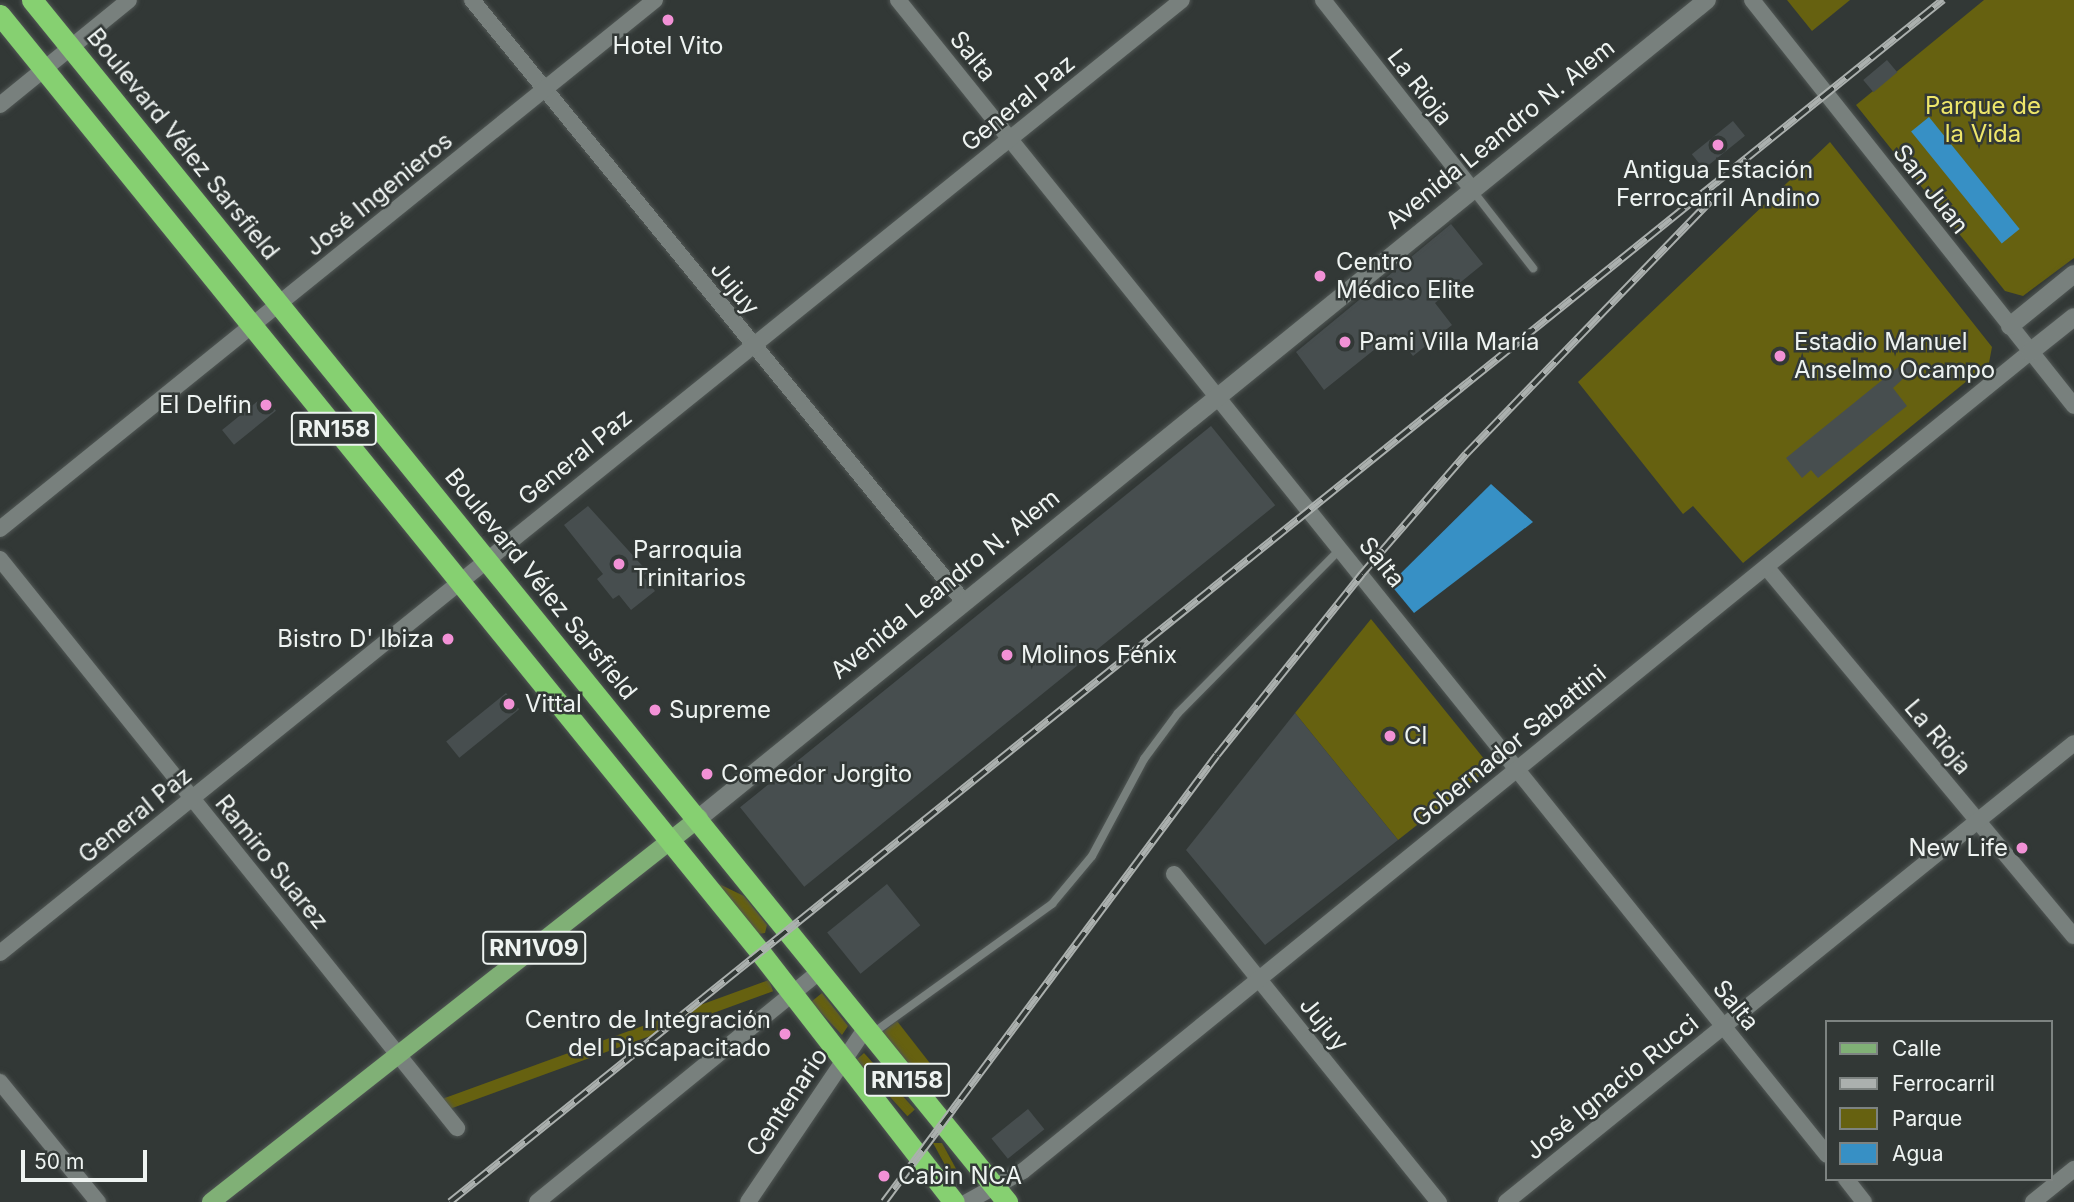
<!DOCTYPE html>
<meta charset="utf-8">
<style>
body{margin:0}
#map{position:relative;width:2074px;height:1202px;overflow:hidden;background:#323836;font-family:Inter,sans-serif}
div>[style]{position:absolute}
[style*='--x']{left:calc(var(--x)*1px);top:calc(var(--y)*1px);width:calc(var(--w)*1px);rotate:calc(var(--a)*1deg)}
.green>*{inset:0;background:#666110;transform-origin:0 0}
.water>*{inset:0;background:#3790c5;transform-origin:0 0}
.building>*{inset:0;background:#474e4f;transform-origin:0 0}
.roads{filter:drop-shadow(0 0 2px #515755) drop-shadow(0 0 2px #515755)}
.lane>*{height:8px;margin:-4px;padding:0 4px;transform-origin:4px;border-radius:4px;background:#78807d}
.street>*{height:16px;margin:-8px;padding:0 8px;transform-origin:8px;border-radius:8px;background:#78807d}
.secondary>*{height:18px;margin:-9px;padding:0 9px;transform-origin:9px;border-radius:9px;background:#78807d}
.primary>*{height:18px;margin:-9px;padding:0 9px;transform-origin:9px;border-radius:9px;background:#80b076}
.highway>*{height:21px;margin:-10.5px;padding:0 10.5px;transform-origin:10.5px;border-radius:10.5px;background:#86d071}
.rail>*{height:8px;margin-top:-4px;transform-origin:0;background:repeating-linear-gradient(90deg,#323836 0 16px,#abb0ae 0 32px);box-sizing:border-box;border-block:2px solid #abb0ae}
.dots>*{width:19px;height:19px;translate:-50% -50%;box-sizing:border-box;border:4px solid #323836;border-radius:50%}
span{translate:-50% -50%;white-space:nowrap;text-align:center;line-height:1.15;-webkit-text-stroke:5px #323836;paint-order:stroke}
.shield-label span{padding:2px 5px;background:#323836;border:2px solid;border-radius:5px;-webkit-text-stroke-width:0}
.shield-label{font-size:23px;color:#eef3f1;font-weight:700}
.poi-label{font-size:24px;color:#eef3f1}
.left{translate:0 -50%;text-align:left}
.right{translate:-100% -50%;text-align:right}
.street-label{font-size:24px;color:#eef3f1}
.park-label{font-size:24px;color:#eee66a}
.legend{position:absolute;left:1825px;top:1020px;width:228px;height:161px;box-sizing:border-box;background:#323836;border:2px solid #7d8381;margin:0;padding:9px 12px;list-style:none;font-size:21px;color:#eef3f1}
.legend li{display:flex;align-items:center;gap:14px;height:35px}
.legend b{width:35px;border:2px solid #7d8381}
.scale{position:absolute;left:21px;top:1150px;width:126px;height:32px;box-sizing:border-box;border:4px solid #eef3f1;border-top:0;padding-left:9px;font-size:21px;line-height:24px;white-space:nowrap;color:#eef3f1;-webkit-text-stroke:5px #323836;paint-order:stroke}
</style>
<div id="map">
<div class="green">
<div style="clip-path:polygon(1787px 0,1850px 0,1812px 31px)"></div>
<div style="clip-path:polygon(1984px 0,2074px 0,2074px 258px,2023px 296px,2005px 291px,1856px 105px)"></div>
<div style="clip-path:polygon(1830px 142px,1992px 347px,1989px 363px,1743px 563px,1693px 506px,1683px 514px,1578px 382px)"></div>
<div style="clip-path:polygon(1371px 619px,1485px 760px,1482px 774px,1398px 840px,1295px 713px)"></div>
<div style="clip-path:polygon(717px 883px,744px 896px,767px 925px,765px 933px,757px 934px)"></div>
<div style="left:769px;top:980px;width:12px;height:353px;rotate:70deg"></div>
<div style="clip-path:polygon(822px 993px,848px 1026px,842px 1035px,811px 1002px)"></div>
<div style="left:897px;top:1021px;width:83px;height:20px;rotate:52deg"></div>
<div style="left:864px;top:1053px;width:76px;height:10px;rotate:48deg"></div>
<div style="clip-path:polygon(933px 1143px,942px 1143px,960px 1176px,951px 1176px)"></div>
</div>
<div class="water">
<div style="left:1929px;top:117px;width:144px;height:23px;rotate:51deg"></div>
<div style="clip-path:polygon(1491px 484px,1533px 522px,1414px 613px,1390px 584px)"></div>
</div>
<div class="building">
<div style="left:1887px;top:60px;width:16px;height:31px;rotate:50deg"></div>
<div style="left:1733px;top:121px;width:19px;height:53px;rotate:51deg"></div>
<div style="clip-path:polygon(1451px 224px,1483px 264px,1435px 303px,1452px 325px,1413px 356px,1395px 333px,1324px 390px,1296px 352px)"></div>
<div style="clip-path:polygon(1907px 360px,1914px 369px,1893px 388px,1907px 406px,1818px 478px,1811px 470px,1802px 478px,1786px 458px)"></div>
<div style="left:264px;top:396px;width:19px;height:54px;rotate:51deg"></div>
<div style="left:1211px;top:426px;width:102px;height:606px;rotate:51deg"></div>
<div style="clip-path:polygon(588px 506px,648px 572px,643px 576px,655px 591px,631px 610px,619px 595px,613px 599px,597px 579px,603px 574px,564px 525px)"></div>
<div style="left:506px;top:693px;width:21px;height:77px;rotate:51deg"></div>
<div style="clip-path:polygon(1295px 713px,1398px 840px,1265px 945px,1186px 850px)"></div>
<div style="left:887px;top:884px;width:53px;height:77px;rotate:51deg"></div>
<div style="left:1028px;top:1109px;width:26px;height:47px;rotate:51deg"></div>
</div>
<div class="roads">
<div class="lane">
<div style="--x:1473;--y:191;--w:98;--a:52.1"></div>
<div style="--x:873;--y:1033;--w:221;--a:-35.8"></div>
<div style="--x:1052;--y:904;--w:62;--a:-50.2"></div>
<div style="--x:1092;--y:856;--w:110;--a:-61.8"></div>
<div style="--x:1144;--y:759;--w:57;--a:-53.5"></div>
<div style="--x:1178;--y:713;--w:232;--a:-45.3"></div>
</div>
<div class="street">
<div style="--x:472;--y:0;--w:777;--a:50.74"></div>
<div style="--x:898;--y:0;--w:1482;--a:51.19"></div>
<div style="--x:1323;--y:0;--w:239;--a:51.8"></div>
<div style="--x:1752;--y:0;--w:518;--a:51.58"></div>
<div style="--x:0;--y:105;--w:166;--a:-39.1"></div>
<div style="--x:0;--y:529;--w:842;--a:-38.93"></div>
<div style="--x:0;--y:559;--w:730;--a:51.23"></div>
<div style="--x:1767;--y:568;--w:479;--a:50.2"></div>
<div style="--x:1174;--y:874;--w:422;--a:51.1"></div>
<div style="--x:0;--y:953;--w:1518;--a:-38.88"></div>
<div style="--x:0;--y:1082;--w:155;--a:50.8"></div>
<div style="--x:1846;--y:1179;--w:29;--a:52"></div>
<div style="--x:537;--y:1202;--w:365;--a:-39.2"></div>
<div style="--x:748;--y:1202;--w:210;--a:-55.9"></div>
<div style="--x:967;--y:1202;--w:64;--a:-29"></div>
<div style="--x:1023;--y:1171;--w:1298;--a:-39.12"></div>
<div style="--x:1506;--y:1202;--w:730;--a:-38.94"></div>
<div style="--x:2033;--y:1202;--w:53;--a:-38.8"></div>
</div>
<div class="secondary">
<div style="--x:2010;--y:326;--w:82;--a:-39.1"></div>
<div style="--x:2030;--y:352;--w:56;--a:-38.5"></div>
<div style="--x:699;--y:818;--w:1298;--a:-39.06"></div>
</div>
<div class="primary">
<div style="--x:211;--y:1202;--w:621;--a:-38.2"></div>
</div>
<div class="highway">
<div style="--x:32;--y:0;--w:1548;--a:50.95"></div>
<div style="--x:0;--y:15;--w:1206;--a:50.95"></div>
<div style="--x:760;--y:952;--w:316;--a:52.2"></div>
</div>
</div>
<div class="rail">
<div style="--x:450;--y:1202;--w:1917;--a:-38.84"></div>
<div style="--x:884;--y:1202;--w:557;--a:-53.32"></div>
<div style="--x:1217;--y:755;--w:232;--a:-51.3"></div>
<div style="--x:1362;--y:574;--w:159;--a:-49.1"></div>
<div style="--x:1466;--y:454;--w:354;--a:-46"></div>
</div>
<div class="dots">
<div style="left:668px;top:20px;background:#f291d6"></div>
<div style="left:1718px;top:145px;background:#f291d6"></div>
<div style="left:1320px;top:276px;background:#f291d6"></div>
<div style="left:1345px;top:342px;background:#f291d6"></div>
<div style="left:1780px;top:356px;background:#f291d6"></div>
<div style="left:266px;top:405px;background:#f291d6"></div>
<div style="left:619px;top:564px;background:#f291d6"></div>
<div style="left:448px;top:639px;background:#f291d6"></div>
<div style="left:1007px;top:655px;background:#f291d6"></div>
<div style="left:509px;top:704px;background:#f291d6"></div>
<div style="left:655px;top:710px;background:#f291d6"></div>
<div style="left:1390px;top:736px;background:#f291d6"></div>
<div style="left:707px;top:774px;background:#f291d6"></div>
<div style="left:2022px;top:848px;background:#f291d6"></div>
<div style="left:785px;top:1034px;background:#f291d6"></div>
<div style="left:884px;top:1176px;background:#f291d6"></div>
</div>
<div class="shield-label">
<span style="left:334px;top:429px">RN158</span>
<span style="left:534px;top:948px">RN1V09</span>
<span style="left:907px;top:1080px">RN158</span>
</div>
<div class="poi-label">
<span style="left:668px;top:46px">Hotel Vito</span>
<span style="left:1718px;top:184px">Antigua Estación<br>Ferrocarril Andino</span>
<span class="left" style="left:1336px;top:276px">Centro<br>Médico Elite</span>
<span class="left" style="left:1359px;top:342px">Pami Villa María</span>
<span class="left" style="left:1794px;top:356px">Estadio Manuel<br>Anselmo Ocampo</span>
<span class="right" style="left:252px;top:405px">El Delfin</span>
<span class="left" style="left:633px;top:564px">Parroquia<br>Trinitarios</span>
<span class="right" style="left:434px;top:639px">Bistro D' Ibiza</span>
<span class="left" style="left:1021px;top:655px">Molinos Fénix</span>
<span class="left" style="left:525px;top:704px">Vittal</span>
<span class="left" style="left:669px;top:710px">Supreme</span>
<span class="left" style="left:1404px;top:736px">Cl</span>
<span class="left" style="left:721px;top:774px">Comedor Jorgito</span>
<span class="right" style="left:2008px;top:848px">New Life</span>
<span class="right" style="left:771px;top:1034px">Centro de Integración<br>del Discapacitado</span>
<span class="left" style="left:898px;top:1176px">Cabin NCA</span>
</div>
<div class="street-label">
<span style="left:973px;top:56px;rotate:51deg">Salta</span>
<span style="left:1420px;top:87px;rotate:52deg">La Rioja</span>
<span style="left:1018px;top:103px;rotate:-39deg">General Paz</span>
<span style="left:1500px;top:134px;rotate:-39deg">Avenida Leandro N. Alem</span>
<span style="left:183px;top:144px;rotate:51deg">Boulevard Vélez Sarsfield</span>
<span style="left:1931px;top:189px;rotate:52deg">San Juan</span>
<span style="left:379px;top:194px;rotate:-39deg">José Ingenieros</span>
<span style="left:735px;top:288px;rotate:51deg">Jujuy</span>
<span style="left:575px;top:457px;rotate:-39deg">General Paz</span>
<span style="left:1382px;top:562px;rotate:51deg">Salta</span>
<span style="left:541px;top:584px;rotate:51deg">Boulevard Vélez Sarsfield</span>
<span style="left:945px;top:584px;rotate:-39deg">Avenida Leandro N. Alem</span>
<span style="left:1938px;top:737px;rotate:50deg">La Rioja</span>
<span style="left:1509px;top:746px;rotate:-39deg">Gobernador Sabattini</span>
<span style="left:135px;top:815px;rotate:-39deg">General Paz</span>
<span style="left:272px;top:862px;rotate:51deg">Ramiro Suarez</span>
<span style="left:1736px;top:1005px;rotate:51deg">Salta</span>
<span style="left:1324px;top:1024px;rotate:51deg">Jujuy</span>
<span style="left:1612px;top:1087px;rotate:-39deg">José Ignacio Rucci</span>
<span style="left:787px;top:1102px;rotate:-56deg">Centenario</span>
</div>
<div class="park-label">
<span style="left:1983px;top:120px">Parque de<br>la Vida</span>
</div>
<ul class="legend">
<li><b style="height:9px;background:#80b076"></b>Calle</li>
<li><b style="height:9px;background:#abb0ae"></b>Ferrocarril</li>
<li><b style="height:19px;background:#666110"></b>Parque</li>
<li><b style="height:19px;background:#3790c5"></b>Agua</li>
</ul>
<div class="scale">50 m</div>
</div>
